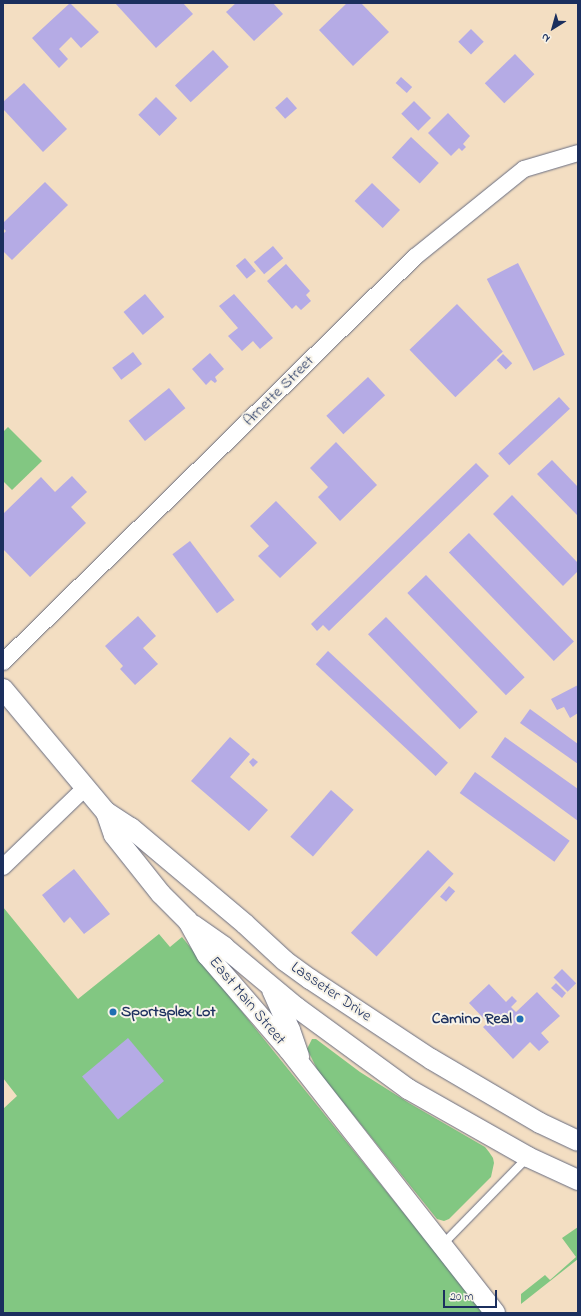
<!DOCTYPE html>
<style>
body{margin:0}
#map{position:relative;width:581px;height:1316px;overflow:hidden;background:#f3dec2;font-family:"Indie Flower",sans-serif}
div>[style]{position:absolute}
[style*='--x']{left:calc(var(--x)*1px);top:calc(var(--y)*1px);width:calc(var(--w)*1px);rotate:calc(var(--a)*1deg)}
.green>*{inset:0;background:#82c782}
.building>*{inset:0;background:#b5abe5;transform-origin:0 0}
.roads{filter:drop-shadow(0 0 1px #676c81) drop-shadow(0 0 1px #676c81)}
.service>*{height:8px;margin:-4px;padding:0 4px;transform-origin:4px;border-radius:4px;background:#fff}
.minor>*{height:16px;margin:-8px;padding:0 8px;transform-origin:8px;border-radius:8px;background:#fff}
.tertiary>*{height:20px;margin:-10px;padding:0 10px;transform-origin:10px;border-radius:10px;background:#fff}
.dots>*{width:11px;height:11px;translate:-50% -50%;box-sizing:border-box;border:2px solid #f7f3e8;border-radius:50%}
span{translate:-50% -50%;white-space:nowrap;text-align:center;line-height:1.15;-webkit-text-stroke:4px #f7f3e8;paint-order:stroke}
.street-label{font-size:16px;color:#1b2f5e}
.poi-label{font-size:16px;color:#1b2f5e;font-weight:700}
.left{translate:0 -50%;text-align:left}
.right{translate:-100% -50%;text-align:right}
.frame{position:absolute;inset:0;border:4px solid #1b2f5e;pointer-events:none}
.north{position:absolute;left:533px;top:8px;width:40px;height:40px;-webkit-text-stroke:3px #f7f3e8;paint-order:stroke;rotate:217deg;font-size:11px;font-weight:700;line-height:16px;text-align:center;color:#1b2f5e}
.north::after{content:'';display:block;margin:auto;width:14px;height:18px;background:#1b2f5e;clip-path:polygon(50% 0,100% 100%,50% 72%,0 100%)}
.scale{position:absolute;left:443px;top:1290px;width:54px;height:18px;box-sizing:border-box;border:2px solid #1b2f5e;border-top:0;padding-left:5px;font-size:12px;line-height:14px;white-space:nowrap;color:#1b2f5e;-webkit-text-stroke:3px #f7f3e8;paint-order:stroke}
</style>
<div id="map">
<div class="green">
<div style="clip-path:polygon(8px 427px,42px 461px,12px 490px,3px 481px,3px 432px)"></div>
<div style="clip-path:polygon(3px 907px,78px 999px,159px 934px,170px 947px,182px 937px,484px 1313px,3px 1313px,3px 1109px,17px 1096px,3px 1078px)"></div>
<div style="clip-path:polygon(312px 1039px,316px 1039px,360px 1072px,409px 1103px,485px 1147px,489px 1152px,493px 1158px,494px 1163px,491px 1177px,449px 1219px,444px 1221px,437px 1219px,318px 1071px,307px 1049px)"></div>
<div style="clip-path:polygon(578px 1227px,578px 1259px,521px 1304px,521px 1294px,545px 1275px,550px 1280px,576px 1257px,562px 1238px)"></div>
</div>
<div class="building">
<div style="clip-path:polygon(70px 3px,99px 32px,81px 48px,71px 37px,59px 49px,68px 59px,59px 68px,32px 38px)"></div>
<div style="clip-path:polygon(115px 3px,183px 3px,193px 14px,156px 48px)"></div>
<div style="clip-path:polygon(236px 3px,273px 3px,283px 14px,254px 41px,226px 12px)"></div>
<div style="clip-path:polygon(347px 3px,361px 3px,389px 32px,353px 66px,319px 30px)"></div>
<div style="left:471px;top:29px;width:18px;height:18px;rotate:45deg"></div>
<div style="left:213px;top:50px;width:23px;height:52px;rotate:47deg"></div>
<div style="left:515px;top:54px;width:28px;height:42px;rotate:46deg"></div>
<div style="left:401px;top:77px;width:15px;height:8px;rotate:42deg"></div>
<div style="clip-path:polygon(24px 83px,67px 129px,43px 152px,3px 109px,3px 102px)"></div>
<div style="left:156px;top:97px;width:30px;height:25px;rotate:45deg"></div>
<div style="left:287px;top:97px;width:15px;height:16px;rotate:48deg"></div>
<div style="left:414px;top:101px;width:24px;height:18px;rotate:45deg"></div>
<div style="clip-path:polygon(448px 113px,470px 136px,463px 144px,466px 147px,462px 151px,459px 148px,451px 156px,428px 133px)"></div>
<div style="left:411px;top:137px;width:38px;height:28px;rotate:43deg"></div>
<div style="clip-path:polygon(45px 182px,68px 205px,12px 260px,3px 251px,3px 234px,6px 231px,3px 228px,3px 223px)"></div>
<div style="left:372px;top:183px;width:39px;height:25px;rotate:44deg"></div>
<div style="left:273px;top:246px;width:16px;height:25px;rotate:50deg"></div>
<div style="left:245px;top:258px;width:17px;height:12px;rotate:50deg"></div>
<div style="left:518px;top:263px;width:103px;height:35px;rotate:63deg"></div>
<div style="clip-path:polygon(286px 264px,310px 291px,306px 295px,311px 301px,301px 310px,296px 305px,292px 309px,267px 281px)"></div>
<div style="left:145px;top:294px;width:30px;height:28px;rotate:50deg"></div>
<div style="clip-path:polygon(234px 294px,273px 338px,260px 349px,253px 341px,242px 351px,228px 336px,238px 328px,219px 306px)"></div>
<div style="left:457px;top:304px;width:66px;height:66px;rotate:46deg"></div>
<div style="left:133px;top:352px;width:15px;height:26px;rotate:53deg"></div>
<div style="clip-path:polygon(210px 353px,224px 369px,215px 377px,217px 381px,215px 383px,211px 380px,206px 385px,192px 369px)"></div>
<div style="left:503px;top:354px;width:13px;height:9px;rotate:45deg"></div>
<div style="left:368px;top:377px;width:25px;height:57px;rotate:47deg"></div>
<div style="left:169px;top:388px;width:26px;height:52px;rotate:51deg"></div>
<div style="left:559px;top:397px;width:16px;height:83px;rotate:47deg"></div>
<div style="clip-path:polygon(336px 442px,377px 485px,340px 521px,318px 497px,328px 487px,310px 468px)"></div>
<div style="clip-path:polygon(552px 460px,578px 487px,578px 516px,537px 474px)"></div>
<div style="clip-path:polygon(476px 463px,489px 476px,329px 631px,323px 625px,317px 631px,311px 624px)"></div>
<div style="clip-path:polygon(72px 476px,87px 492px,71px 507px,86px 523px,30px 577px,3px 549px,3px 514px,41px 477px,55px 492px)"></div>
<div style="clip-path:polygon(512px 495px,578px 563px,578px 571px,563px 586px,493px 514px)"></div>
<div style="clip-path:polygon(276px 501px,317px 543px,280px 578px,258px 556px,269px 546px,250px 526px)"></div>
<div style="left:469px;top:533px;width:151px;height:28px;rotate:46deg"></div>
<div style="left:190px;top:541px;width:74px;height:22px;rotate:53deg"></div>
<div style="left:426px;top:575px;width:142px;height:26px;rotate:46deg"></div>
<div style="clip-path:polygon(138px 616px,156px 636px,143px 648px,158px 664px,135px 685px,120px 669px,123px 666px,105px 646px)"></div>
<div style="left:386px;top:617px;width:132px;height:25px;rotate:46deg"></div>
<div style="left:328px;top:651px;width:164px;height:18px;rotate:43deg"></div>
<div style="clip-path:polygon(578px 685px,578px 713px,570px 718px,564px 707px,557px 710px,551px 699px)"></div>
<div style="clip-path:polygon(530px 709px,578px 744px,578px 764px,520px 723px)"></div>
<div style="clip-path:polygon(230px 737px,250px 754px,230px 777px,268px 810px,249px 831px,191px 781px)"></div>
<div style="clip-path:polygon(505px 737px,578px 789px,578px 821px,491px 757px)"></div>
<div style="clip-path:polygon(253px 758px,258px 762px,253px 767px,249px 762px)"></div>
<div style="left:475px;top:772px;width:117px;height:26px;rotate:36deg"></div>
<div style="left:331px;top:790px;width:30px;height:62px;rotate:41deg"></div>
<div style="left:428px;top:850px;width:35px;height:113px;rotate:43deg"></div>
<div style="clip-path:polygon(74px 869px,110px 914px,84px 934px,70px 917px,64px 923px,42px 895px)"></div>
<div style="left:449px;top:886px;width:8px;height:14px;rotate:40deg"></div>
<div style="left:562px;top:969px;width:20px;height:12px;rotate:45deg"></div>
<div style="clip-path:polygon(556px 983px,566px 993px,562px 998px,551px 988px)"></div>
<div style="clip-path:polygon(489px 984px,506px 1002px,512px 996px,517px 1001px,511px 1007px,516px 1012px,537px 992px,560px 1016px,541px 1033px,549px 1042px,539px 1051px,530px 1042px,513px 1059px,483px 1027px,488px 1023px,469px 1003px)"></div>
<div style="left:128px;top:1038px;width:56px;height:60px;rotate:50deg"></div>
</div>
<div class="roads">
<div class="service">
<div style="--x:442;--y:1245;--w:123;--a:-45.7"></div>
</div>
<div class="minor">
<div style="--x:3;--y:662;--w:578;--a:-44.51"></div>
<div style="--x:415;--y:257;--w:140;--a:-38.9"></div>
<div style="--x:524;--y:169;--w:56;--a:-16.5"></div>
<div style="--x:3;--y:867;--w:112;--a:-43.9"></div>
</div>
<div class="tertiary">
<div style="--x:3;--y:689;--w:160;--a:50.1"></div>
<div style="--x:106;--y:812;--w:24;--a:71"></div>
<div style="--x:114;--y:835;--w:75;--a:51.5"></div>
<div style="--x:161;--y:894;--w:38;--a:45"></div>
<div style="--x:188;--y:921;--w:39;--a:61"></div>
<div style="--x:207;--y:955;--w:125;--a:49.2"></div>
<div style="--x:289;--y:1050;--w:334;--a:51.9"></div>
<div style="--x:106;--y:812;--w:30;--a:33"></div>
<div style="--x:131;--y:828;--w:149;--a:40.1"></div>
<div style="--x:245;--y:924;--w:54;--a:42.8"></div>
<div style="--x:285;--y:961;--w:31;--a:36"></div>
<div style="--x:310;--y:979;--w:145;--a:33.5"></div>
<div style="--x:431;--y:1059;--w:126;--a:30.4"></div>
<div style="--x:540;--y:1123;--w:42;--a:25.3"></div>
<div style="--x:193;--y:925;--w:38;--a:35"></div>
<div style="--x:224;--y:947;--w:94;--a:39.8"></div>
<div style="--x:296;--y:1007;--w:139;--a:36.2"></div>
<div style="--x:408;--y:1089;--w:138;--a:29.5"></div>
<div style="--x:528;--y:1157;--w:55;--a:24.7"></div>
<div style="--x:272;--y:990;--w:44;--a:65.8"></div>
<div style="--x:290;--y:1030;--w:28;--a:71"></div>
</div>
</div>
<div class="dots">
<div style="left:113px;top:1012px;background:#1f6fb2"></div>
<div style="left:520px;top:1019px;background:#1f6fb2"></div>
</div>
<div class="street-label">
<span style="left:279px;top:391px;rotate:-45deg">Arnette Street</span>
<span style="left:331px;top:992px;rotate:34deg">Lasseter Drive</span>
<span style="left:247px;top:1001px;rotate:50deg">East Main Street</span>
</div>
<div class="poi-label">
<span class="left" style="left:121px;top:1012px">Sportsplex Lot</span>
<span class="right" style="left:512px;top:1019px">Camino Real</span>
</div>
<div class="frame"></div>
<div class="north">N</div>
<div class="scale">20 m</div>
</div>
